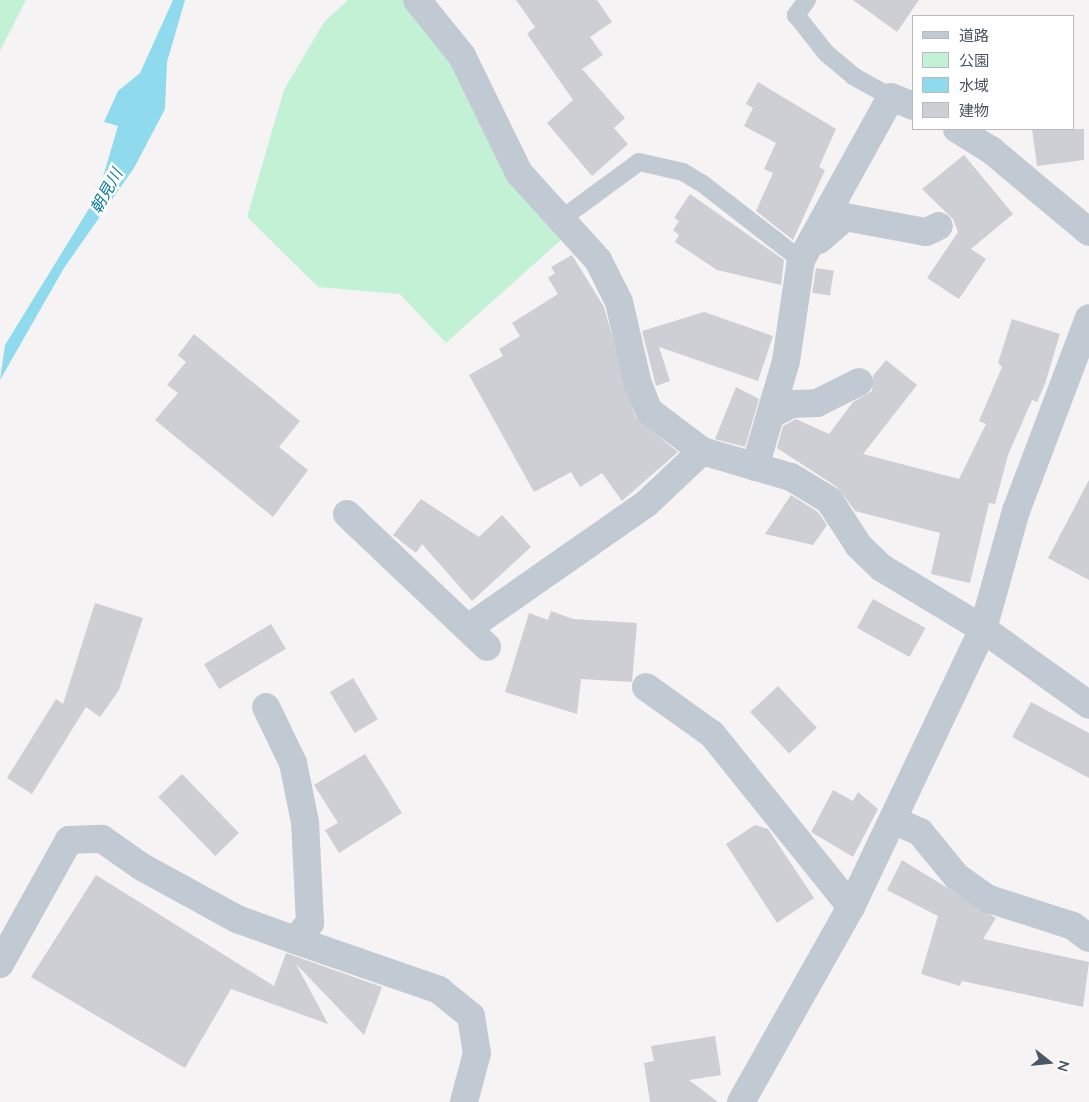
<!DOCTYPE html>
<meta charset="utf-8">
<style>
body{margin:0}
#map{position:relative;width:1089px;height:1102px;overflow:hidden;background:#f5f3f3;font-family:Lato,"Noto Sans JP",sans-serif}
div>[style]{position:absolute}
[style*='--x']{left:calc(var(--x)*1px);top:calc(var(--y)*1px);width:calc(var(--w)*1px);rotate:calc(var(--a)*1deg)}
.green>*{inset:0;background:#c3f1d5}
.water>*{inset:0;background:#90daee}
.building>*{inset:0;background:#cdcfd5;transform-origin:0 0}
.service>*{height:18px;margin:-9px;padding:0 9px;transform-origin:9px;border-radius:9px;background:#c1cad2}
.minor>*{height:28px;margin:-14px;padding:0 14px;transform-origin:14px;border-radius:14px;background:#c1cad2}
span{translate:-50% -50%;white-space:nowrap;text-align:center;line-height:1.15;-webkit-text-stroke:5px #fff;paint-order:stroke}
.water-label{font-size:16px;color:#0c7c9b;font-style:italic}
.legend{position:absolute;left:912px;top:15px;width:162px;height:115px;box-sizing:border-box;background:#fff;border:1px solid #b7bbc0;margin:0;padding:6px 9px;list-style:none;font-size:15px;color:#4a5661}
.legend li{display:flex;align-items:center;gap:10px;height:25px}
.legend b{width:25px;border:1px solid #b7bbc0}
.north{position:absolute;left:1024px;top:1037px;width:50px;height:50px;-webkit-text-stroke:4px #fff;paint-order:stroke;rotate:106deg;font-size:14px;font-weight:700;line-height:20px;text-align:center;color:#4a5661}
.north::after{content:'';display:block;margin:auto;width:18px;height:22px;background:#4a5661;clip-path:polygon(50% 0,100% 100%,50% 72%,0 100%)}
</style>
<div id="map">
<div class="green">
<div style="clip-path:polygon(0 0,26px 0,0 51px)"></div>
<div style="clip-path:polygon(348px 0,403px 0,462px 73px,485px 135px,519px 193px,562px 239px,446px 343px,400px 294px,318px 287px,247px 217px,284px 90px,324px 22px)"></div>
</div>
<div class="water">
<div style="clip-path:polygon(173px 0,185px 0,167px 62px,165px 109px,134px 168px,64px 268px,0 380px,5px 345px,98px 194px,118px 126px,104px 122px,118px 91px,140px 73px)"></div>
</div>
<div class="building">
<div style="clip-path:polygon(516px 0,597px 0,612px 22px,590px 37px,603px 55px,582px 69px,625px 118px,614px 128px,628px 144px,592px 176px,547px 123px,573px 100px,527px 34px,535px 27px)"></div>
<div style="clip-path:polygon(853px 0,919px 0,897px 32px)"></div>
<div style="clip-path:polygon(758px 82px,836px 129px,819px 167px,825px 170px,793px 240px,756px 211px,773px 173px,764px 169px,776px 143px,744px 126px,753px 108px,746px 104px)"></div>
<div style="clip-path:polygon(1032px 129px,1084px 129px,1084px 160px,1037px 166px)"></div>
<div style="clip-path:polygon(964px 155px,1013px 214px,971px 249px,986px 259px,959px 299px,927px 278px,958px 232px,953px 219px,922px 189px)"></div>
<div style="clip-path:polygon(690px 194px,784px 260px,781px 285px,717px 270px,675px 242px,679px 235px,673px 230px,679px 221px,674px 218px)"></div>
<div style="clip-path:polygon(572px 255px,604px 307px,635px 417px,678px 452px,622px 501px,602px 473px,580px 487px,571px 472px,534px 492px,469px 375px,503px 356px,499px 349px,520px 336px,512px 323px,558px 294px,548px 278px,555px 273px,551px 267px)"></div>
<div style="left:816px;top:268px;width:18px;height:25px;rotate:9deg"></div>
<div style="clip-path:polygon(704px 312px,773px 336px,758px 381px,659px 347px,670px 381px,656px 386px,642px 331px)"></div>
<div style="clip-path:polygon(1012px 319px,1060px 334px,1045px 384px,1037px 402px,1032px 400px,1008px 455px,995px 504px,989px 503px,970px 583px,931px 574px,940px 533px,855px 511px,837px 487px,777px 448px,783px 426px,796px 419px,829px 434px,853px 402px,872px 391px,873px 376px,886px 360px,917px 385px,863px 454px,959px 479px,986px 424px,979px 421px,1002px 367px,998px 363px)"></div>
<div style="clip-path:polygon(194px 334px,300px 421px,279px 447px,308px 470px,273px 517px,155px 420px,178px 393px,167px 385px,186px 362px,178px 355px)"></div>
<div style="clip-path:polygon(736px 387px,759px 399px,745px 447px,715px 439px)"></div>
<div style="clip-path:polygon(1089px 480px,1089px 580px,1048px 558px)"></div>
<div style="clip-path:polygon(791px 495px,818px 512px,827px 525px,813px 545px,765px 534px)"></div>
<div style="clip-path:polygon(421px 499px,479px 537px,502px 515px,531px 547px,472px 601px,422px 544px,416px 553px,393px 535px)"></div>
<div style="left:873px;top:599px;width:60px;height:33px;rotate:29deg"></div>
<div style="clip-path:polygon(95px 603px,143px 618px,119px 690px,100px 717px,86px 707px,32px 794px,7px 778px,56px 699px,63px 704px)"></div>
<div style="clip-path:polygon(551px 611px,573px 619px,637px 623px,632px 682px,581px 679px,577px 714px,505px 692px,529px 613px,548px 620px)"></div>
<div style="left:271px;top:624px;width:29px;height:78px;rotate:59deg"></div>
<div style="left:353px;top:678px;width:48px;height:27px;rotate:59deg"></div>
<div style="left:778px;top:686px;width:57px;height:38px;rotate:47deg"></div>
<div style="clip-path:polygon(1031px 702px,1089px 733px,1089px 778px,1012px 737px)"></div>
<div style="clip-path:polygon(365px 754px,402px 813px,339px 853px,325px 830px,338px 823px,314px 785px)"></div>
<div style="left:182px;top:774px;width:82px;height:33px;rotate:46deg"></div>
<div style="clip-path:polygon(833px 790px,853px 801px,858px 792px,878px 809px,853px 857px,811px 832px)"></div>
<div style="clip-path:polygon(755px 825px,768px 829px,814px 898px,777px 923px,726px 844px)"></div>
<div style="clip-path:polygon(902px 860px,996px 918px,983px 939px,1089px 962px,1083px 1007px,962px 981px,960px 986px,921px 974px,938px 916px,887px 890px)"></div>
<div style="clip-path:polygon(96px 875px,274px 986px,286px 953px,382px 987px,364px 1035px,296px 964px,328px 1024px,231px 989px,185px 1068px,31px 977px)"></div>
<div style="clip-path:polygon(715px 1036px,721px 1075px,689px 1080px,718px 1102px,650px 1102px,644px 1063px,654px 1061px,651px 1046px)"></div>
</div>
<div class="service">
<div style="--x:807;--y:0;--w:19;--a:126"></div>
<div style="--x:796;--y:15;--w:48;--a:51.7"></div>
<div style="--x:826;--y:53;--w:35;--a:40"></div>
<div style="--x:853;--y:76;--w:43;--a:28.9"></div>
<div style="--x:560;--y:220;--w:98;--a:-36.3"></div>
<div style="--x:639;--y:162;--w:45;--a:12.8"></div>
<div style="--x:683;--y:172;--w:23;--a:31"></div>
<div style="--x:703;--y:184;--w:124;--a:37.8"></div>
</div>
<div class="minor">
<div style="--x:417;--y:0;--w:72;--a:51.2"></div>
<div style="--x:462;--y:56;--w:130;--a:64"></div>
<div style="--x:519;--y:173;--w:118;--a:47.8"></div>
<div style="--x:598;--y:260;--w:47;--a:63.4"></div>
<div style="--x:619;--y:302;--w:84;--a:77"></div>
<div style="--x:638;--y:384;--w:29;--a:68"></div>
<div style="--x:649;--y:411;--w:66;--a:37"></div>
<div style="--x:702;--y:451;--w:93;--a:16.3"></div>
<div style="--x:791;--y:477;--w:44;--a:31.2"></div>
<div style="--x:829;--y:500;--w:55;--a:56.9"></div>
<div style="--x:859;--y:546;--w:32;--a:44"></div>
<div style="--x:882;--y:568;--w:118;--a:31.1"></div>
<div style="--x:983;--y:629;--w:130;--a:35.6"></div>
<div style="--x:957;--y:129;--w:40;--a:32"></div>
<div style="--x:991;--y:150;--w:128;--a:39.9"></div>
<div style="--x:819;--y:240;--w:35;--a:-41"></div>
<div style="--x:845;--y:217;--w:82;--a:10.5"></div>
<div style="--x:926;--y:232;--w:14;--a:-25"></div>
<div style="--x:772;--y:414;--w:22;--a:-27"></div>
<div style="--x:792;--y:404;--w:25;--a:-2"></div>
<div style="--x:817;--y:403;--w:47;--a:-26.6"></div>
<div style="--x:755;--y:467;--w:110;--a:-73.7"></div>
<div style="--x:786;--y:361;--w:102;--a:-81.6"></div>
<div style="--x:801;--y:260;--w:186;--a:-61.1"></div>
<div style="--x:891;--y:97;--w:24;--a:22"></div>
<div style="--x:347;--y:514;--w:193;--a:43.5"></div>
<div style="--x:468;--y:628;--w:218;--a:-34.9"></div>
<div style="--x:647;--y:503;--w:76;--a:-43.4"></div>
<div style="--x:646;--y:687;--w:81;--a:35.5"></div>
<div style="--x:712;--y:734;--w:222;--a:51.2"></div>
<div style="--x:893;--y:820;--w:30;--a:24"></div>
<div style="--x:920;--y:832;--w:58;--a:50.6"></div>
<div style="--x:957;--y:877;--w:39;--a:35"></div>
<div style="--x:989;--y:899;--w:88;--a:17.8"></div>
<div style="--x:1073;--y:926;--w:20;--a:37"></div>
<div style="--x:295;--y:940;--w:152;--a:19.1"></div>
<div style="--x:439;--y:990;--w:41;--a:39.1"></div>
<div style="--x:471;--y:1016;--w:37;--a:81"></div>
<div style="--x:477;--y:1053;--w:51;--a:104.9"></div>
<div style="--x:0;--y:964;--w:142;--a:-60.9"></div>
<div style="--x:69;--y:840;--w:33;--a:-2"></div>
<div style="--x:102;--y:839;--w:49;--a:35"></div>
<div style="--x:142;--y:867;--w:108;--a:28.7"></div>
<div style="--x:237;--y:919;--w:62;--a:19.9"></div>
<div style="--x:295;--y:940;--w:23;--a:-49"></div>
<div style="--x:310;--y:923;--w:101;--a:-92.8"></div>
<div style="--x:305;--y:822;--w:60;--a:-101.5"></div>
<div style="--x:293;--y:763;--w:62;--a:-115.7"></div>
<div style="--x:741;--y:1102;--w:224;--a:-60.6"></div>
<div style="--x:851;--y:907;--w:308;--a:-64.6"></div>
<div style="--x:983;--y:629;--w:123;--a:-74.4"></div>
<div style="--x:1016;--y:511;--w:206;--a:-69.3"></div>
</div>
<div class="water-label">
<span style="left:106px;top:191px;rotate:-61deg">朝見川</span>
</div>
<ul class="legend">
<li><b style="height:6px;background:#c1cad2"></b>道路</li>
<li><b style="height:14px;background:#c3f1d5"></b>公園</li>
<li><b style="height:14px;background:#90daee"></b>水域</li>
<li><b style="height:14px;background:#cdcfd5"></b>建物</li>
</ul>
<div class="north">N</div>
</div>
